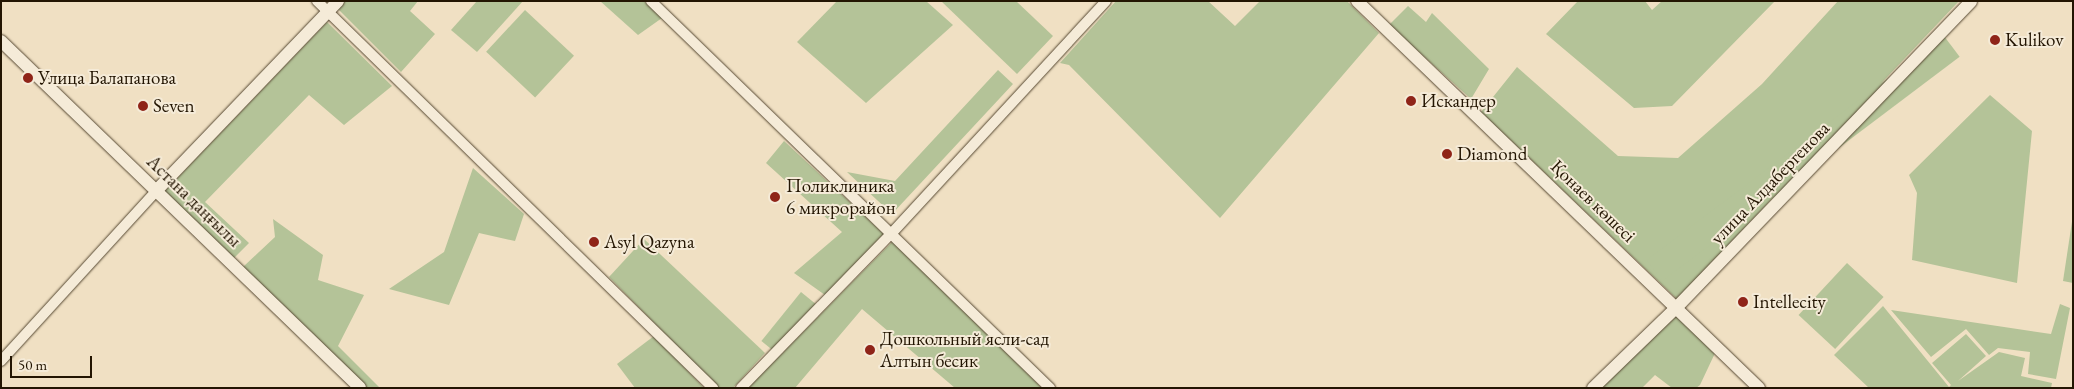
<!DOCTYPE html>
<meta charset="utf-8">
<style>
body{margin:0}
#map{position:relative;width:2074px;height:389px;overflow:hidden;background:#f0e0c3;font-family:"EB Garamond",serif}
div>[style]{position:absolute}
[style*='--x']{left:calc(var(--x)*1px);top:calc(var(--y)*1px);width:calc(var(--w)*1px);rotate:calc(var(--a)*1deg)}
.green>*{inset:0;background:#b4c398;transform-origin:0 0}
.roads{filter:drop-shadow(0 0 1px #564832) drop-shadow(0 0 1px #564832)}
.minor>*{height:10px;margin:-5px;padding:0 5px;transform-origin:5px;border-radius:5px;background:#f5ebd8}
.tertiary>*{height:12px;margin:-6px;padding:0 6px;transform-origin:6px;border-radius:6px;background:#f5ebd8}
.dots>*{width:14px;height:14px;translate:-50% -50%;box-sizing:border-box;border:2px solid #f5ebd8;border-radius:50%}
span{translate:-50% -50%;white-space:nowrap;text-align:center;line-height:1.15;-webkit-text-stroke:4px #f5ebd8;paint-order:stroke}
.poi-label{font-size:19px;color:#231502}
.left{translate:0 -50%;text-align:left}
.street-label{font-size:19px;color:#231502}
.frame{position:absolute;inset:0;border:2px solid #231502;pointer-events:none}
.scale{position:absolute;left:10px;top:356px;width:82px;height:22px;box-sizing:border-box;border:2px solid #231502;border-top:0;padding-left:6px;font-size:15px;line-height:18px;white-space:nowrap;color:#231502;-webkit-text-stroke:4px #f5ebd8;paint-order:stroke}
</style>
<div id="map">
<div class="green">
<div style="clip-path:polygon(345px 1px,418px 1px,410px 11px,435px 34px,401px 72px,338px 9px)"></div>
<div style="clip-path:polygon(477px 1px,523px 1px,477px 52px,451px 30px)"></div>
<div style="clip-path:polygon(600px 1px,644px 1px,662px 18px,638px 35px)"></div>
<div style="clip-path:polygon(837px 1px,926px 1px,953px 25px,866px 103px,797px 42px)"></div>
<div style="clip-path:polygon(941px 1px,1016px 1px,1053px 36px,1017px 74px)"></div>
<div style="clip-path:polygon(1116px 1px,1208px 1px,1235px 26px,1260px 1px,1347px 1px,1379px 33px,1220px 218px,1069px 65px,1060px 63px)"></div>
<div style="clip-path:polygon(1578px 1px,1645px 1px,1652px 10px,1662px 1px,1775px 1px,1672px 106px,1634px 108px,1546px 34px)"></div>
<div style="clip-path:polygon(1838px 1px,1959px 1px,1677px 299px,1481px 112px,1517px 67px,1618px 156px,1678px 158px,1762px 84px)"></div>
<div style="clip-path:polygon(1408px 6px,1426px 22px,1432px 13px,1489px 69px,1471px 99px,1389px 25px)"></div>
<div style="left:525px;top:10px;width:67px;height:57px;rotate:43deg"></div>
<div style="clip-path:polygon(327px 22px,392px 86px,344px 125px,309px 95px,205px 202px,249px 243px,233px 259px,161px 195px)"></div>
<div style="left:1944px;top:36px;width:26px;height:372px;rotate:53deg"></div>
<div style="clip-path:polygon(998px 70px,1013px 84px,892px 214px,847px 172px,895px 181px)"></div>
<div style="clip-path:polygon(1990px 95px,2032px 131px,2017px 283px,1912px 260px,1917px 193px,1909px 175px)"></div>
<div style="clip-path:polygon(784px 141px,884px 234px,825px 295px,794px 273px,842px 232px,766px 163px)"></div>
<div style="clip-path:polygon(473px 168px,524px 214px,515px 241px,479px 233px,449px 305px,389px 289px,444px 252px)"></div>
<div style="clip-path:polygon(2073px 215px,2073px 283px,2063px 281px)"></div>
<div style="clip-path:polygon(273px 219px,323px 255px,318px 280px,364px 295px,338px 346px,380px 388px,367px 388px,243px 267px,275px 237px)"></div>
<div style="clip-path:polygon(644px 239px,765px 353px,733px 388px,718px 388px,609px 277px)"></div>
<div style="clip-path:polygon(893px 241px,1042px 388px,955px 388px,862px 309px,795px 388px,748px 388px)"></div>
<div style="left:1847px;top:263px;width:50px;height:71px;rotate:43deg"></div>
<div style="left:801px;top:292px;width:19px;height:63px;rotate:39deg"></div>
<div style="clip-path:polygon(2060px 304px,2070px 308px,2056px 379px,2028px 374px,2030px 352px,1998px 348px,1989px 355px,1966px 329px,1931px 357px,1891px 310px,2051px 334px)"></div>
<div style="clip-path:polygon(1883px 306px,1949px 387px,1951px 385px,1932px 363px,1966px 334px,1986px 356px,1958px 381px,1999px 352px,2025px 358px,2021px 376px,2052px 383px,2051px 388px,1869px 388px,1834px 355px)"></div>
<div style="clip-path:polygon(1676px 316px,1716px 351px,1700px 385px,1696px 388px,1672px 388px,1655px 375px,1642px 388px,1600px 388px)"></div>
<div style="clip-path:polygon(654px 336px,704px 388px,635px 388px,617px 364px)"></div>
</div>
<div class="roads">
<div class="minor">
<div style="--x:317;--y:1;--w:554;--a:44.34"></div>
<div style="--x:651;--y:1;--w:556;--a:44.13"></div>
<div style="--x:1;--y:361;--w:230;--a:-47.6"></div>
<div style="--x:741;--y:388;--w:215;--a:-45.8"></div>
<div style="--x:891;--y:234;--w:317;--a:-47.3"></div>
</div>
<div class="tertiary">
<div style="--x:1357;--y:1;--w:558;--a:43.91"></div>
<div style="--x:1;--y:41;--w:499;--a:44"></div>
<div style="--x:156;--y:191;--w:263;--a:-46.2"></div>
<div style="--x:1593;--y:388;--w:117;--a:-44"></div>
<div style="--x:1677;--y:307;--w:424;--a:-46.1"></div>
</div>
</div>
<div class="dots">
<div style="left:1995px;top:40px;background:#8f2418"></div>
<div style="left:28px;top:78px;background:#8f2418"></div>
<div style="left:1411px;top:101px;background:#8f2418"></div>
<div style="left:143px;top:106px;background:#8f2418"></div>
<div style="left:1447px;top:154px;background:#8f2418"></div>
<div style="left:775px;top:197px;background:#8f2418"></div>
<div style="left:594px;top:242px;background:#8f2418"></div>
<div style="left:1743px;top:302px;background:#8f2418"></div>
<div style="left:870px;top:350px;background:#8f2418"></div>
</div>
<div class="poi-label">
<span class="left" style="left:2005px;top:40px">Kulikov</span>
<span class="left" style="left:38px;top:78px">Улица Балапанова</span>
<span class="left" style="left:1421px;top:101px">Искандер</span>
<span class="left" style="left:153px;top:106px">Seven</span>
<span class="left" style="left:1457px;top:154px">Diamond</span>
<span class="left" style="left:786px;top:197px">Поликлиника<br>6 микрорайон</span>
<span class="left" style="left:604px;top:242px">Asyl Qazyna</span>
<span class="left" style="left:1753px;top:302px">Intellecity</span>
<span class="left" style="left:880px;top:350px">Дошкольный ясли-сад<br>Алтын бесик</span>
</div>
<div class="street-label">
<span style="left:1770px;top:183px;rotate:-46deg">улица Алдабергенова</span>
<span style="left:194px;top:201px;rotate:44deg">Астана даңғылы</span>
<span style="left:1593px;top:201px;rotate:44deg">Қонаев көшесі</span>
</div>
<div class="frame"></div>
<div class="scale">50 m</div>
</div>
